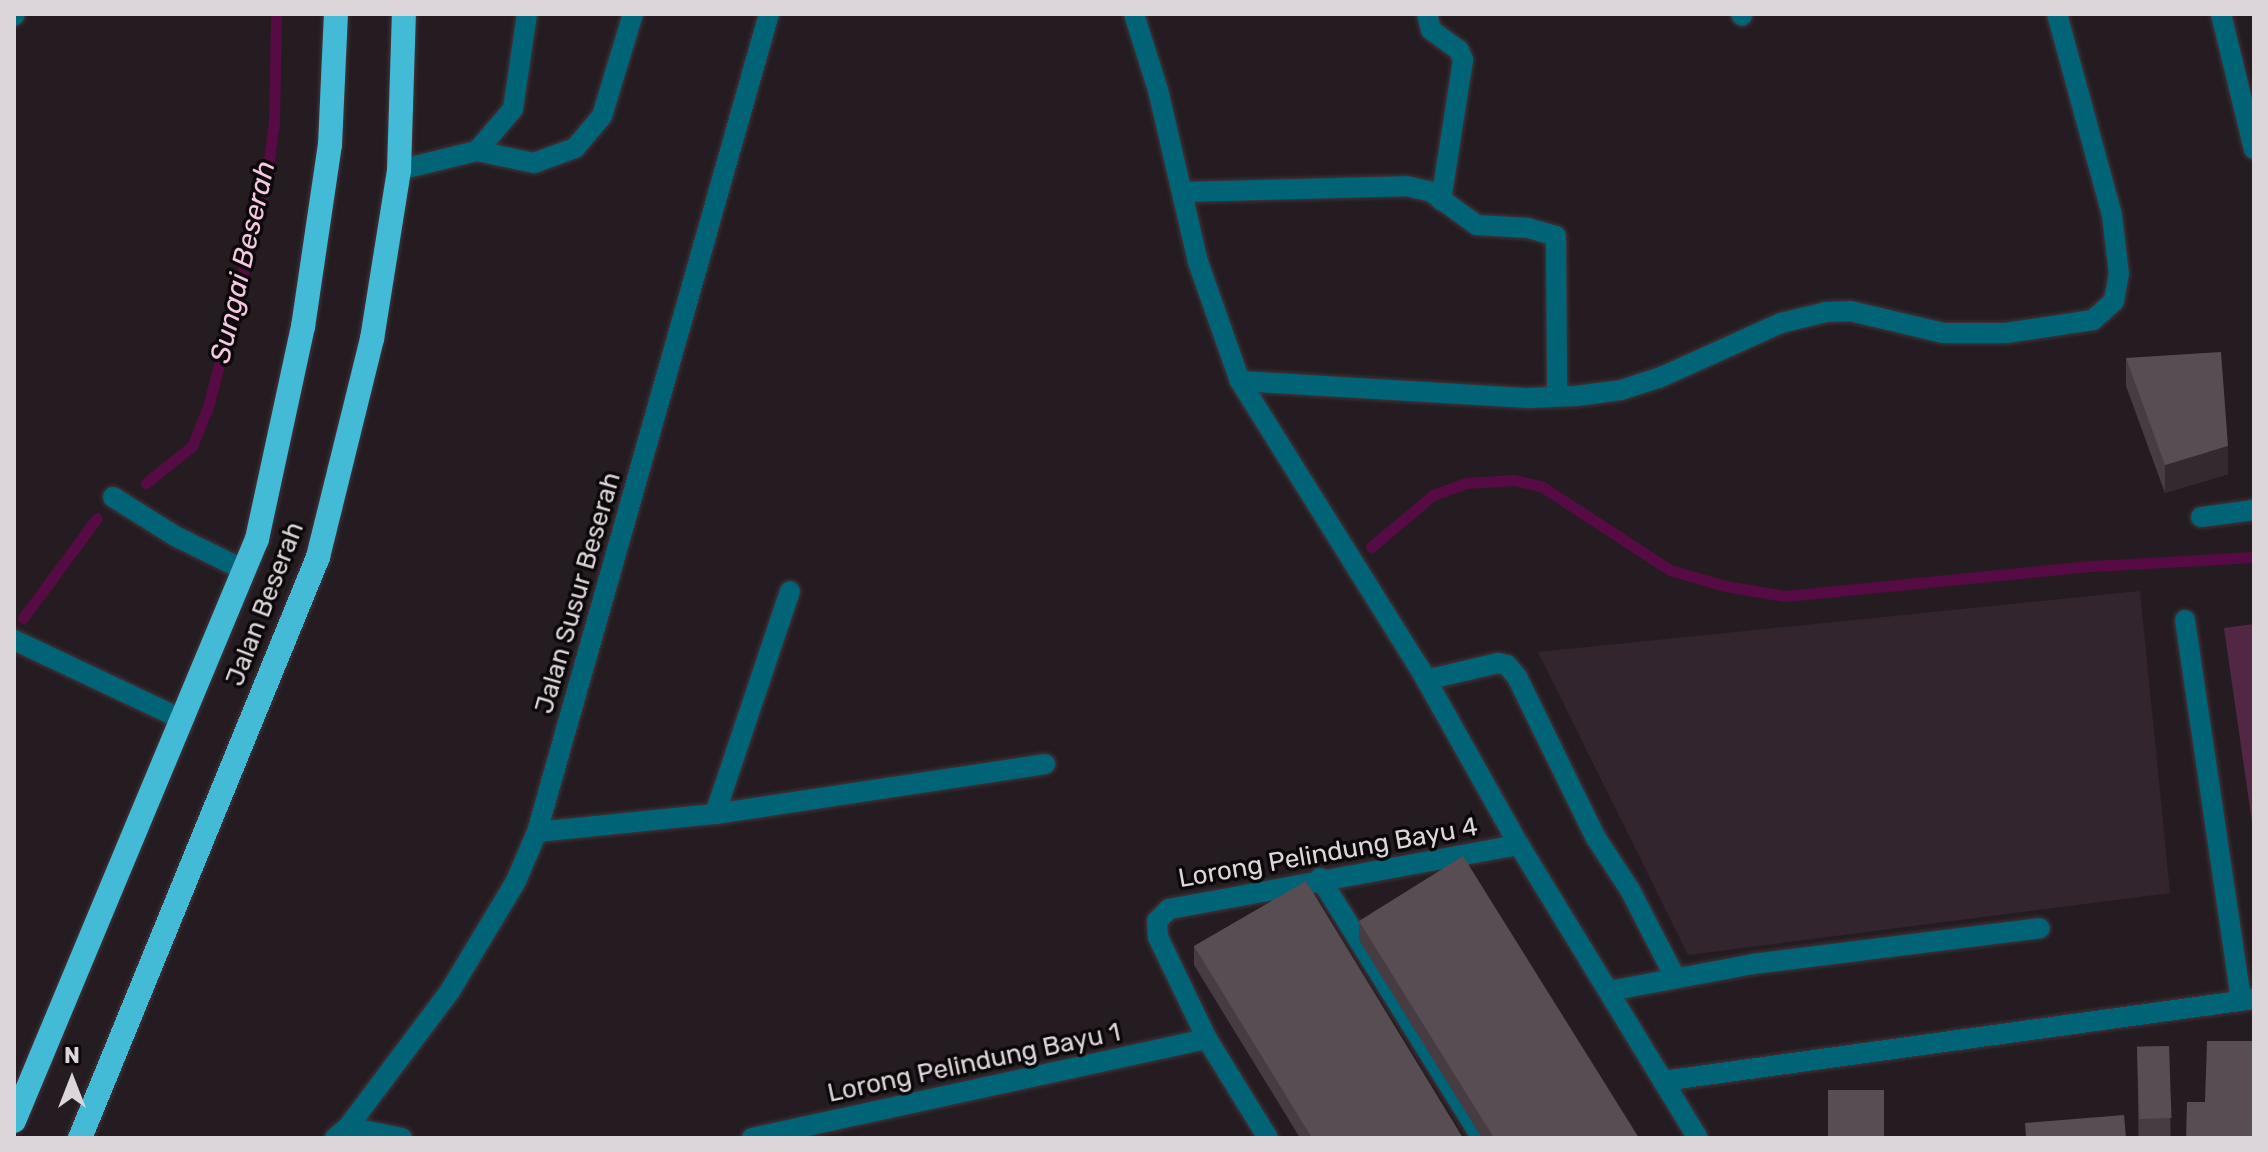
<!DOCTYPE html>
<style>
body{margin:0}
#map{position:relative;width:2268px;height:1152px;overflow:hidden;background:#251c22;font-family:Rubik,sans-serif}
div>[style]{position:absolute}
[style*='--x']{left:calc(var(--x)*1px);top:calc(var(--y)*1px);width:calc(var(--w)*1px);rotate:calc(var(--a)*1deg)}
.built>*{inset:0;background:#33252e}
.green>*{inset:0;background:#522744}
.stream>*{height:11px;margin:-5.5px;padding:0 5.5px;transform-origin:5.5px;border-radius:5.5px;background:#570b44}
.roads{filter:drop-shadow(0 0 2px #3f363c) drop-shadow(0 0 2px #3f363c)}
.minor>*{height:20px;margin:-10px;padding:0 10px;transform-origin:10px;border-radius:10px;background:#006476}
.highway>*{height:24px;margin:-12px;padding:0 12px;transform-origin:12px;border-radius:12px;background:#44bbd6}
.wall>*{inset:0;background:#473c42;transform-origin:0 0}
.shaded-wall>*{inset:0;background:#33292f}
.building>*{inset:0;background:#574d53;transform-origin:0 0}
span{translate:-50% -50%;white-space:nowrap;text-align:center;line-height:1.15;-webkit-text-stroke:7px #0c080a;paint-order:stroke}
.street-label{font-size:26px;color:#dcd5d9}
.water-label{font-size:28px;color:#f4c7e2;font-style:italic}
.frame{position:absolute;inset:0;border:16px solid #dcd5d9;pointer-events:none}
.north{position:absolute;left:32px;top:1040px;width:80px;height:80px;-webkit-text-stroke:6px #0c080a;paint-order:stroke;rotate:0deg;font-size:22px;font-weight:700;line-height:32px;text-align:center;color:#dcd5d9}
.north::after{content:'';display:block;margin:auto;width:28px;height:36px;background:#dcd5d9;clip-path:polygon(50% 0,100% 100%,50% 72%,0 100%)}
</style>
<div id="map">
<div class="built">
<div style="clip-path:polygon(2140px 591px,2170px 893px,1688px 955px,1538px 652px)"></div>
</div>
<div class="green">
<div style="clip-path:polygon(2254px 624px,2254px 836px,2224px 628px)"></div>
</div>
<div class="stream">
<div style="--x:146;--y:483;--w:59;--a:-38.8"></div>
<div style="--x:192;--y:446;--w:42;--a:-67.7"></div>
<div style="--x:208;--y:407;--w:232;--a:-75.5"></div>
<div style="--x:266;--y:182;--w:61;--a:-82.4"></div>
<div style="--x:274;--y:122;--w:108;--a:-88.9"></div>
<div style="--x:1371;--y:547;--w:81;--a:-40"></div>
<div style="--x:1433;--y:495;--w:35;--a:-20"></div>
<div style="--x:1466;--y:483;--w:48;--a:-3.6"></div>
<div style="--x:1514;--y:480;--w:28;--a:13"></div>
<div style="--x:1541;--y:486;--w:154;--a:33.1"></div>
<div style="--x:1670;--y:570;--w:57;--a:16.2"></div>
<div style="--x:1725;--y:586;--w:61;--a:9.5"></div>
<div style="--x:1785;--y:596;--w:309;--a:-5.6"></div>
<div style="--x:2093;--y:566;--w:161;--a:-3.2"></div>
<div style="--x:23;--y:618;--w:124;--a:-53.5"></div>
</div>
<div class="roads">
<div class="minor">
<div style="--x:1134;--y:14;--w:80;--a:72.5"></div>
<div style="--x:1158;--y:90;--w:177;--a:76.9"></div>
<div style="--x:1198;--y:262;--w:126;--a:70.6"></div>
<div style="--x:1240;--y:381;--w:337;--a:58"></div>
<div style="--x:1419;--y:667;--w:204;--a:60.7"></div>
<div style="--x:1519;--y:845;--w:343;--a:58.6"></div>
<div style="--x:1427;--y:14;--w:16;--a:76"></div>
<div style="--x:1431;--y:30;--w:34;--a:36"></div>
<div style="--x:1459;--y:50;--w:11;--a:68"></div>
<div style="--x:1463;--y:60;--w:142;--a:98.9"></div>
<div style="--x:1741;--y:14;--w:2;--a:63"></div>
<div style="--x:2221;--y:14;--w:139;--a:76.3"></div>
<div style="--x:14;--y:16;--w:2;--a:-63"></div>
<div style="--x:477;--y:151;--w:58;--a:11.9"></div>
<div style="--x:534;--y:163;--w:44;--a:-20.1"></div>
<div style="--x:575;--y:148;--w:42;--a:-49.8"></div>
<div style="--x:602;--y:116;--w:107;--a:-73.1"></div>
<div style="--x:399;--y:170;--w:80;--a:-13.7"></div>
<div style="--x:477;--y:151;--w:55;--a:-49.4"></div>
<div style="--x:513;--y:109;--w:96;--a:-81.6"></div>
<div style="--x:1183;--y:192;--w:223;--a:-1.5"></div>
<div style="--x:1406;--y:186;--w:26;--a:13"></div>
<div style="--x:1431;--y:192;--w:57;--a:35.7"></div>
<div style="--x:1477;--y:225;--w:51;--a:3.4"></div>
<div style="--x:1528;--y:228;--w:29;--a:16"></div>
<div style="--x:1556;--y:236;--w:160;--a:89.6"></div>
<div style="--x:1240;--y:381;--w:289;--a:3.4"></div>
<div style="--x:1529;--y:398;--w:47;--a:-2.4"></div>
<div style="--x:1576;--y:396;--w:45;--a:-7.6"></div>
<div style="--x:1621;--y:390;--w:40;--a:-18"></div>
<div style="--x:1659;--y:378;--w:134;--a:-24.3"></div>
<div style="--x:1781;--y:323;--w:46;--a:-13.7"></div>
<div style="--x:1826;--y:312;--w:24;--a:-2"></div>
<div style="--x:1850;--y:311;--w:96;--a:13.3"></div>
<div style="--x:1943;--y:333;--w:63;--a:0"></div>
<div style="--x:2006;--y:333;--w:88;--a:-8.5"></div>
<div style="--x:2093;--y:320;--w:28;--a:-42"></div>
<div style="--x:2114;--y:301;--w:27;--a:-80"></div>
<div style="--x:2119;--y:274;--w:59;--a:-96.8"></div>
<div style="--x:2112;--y:215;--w:208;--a:-105.3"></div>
<div style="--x:113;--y:497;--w:73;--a:32.2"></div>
<div style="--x:175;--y:536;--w:77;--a:26.2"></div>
<div style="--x:2201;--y:517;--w:53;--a:-7.5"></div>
<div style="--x:2185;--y:620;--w:385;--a:81.6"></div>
<div style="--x:14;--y:640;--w:185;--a:25.3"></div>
<div style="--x:1426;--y:680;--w:74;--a:-13.3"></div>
<div style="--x:1498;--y:663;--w:9;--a:13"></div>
<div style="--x:1507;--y:665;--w:16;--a:50"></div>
<div style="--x:1517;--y:677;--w:179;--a:63.9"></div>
<div style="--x:1596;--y:838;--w:62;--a:56.8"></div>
<div style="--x:1630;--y:890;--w:98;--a:62.7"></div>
<div style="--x:715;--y:814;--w:235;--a:-71.4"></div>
<div style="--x:537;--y:832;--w:179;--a:-5.8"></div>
<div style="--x:715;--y:814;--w:334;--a:-8.6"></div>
<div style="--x:1320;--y:878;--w:306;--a:58.1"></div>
<div style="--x:1609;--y:991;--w:147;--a:-10.6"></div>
<div style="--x:1753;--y:964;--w:289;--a:-7.1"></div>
<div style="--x:1663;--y:1081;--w:597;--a:-7.9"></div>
<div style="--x:348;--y:1127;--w:55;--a:11.5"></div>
<div style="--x:335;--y:1138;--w:17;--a:-40"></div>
<div style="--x:348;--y:1127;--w:170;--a:-53.1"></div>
<div style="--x:450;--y:991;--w:128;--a:-59"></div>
<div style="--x:516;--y:881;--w:53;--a:-66.8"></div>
<div style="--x:537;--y:832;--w:850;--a:-74.17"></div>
<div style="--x:752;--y:1138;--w:466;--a:-12.3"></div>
<div style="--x:1268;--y:1138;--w:116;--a:-121.6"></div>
<div style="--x:1207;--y:1039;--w:113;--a:-115.7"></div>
<div style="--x:1158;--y:937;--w:16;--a:-94"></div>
<div style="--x:1157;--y:921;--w:17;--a:-45"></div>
<div style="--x:1169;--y:909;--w:356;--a:-10.4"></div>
</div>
<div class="highway">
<div style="--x:14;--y:1121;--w:631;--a:-67.34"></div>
<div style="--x:257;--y:539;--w:217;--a:-77.8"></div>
<div style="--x:303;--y:327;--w:184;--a:-81.6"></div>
<div style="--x:330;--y:145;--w:131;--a:-87.4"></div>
<div style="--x:80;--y:1138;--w:628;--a:-67.72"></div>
<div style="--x:318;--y:557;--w:225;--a:-76.1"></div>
<div style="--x:372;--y:339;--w:171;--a:-80.9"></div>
<div style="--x:399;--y:170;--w:156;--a:-88.2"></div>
</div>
</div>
<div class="wall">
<div style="clip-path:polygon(2126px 358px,2228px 474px,2165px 493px,2126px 386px)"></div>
<div style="clip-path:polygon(1359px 921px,1639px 1138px,1482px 1138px,1359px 940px)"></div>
<div style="clip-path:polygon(1194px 946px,1463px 1138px,1300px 1138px,1194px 965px)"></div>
<div style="left:2169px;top:1046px;width:91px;height:32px;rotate:89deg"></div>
</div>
<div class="shaded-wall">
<div style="clip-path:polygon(2228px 446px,2228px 474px,2165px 493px,2165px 465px)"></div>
</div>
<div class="building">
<div style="clip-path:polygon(2221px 352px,2228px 446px,2165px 465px,2126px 358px)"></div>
<div style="clip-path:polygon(1463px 856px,1639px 1138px,1494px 1138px,1359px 921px)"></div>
<div style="clip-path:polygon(1306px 881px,1463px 1138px,1312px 1138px,1194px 946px)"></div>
<div style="clip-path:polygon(2207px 1041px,2254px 1041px,2254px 1138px,2186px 1138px,2187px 1102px,2205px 1102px)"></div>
<div style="left:2169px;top:1046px;width:72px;height:32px;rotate:88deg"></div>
<div style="left:1828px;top:1090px;width:56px;height:48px"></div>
<div style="clip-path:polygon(2124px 1115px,2126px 1138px,2026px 1138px,2025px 1123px)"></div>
</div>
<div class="street-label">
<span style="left:578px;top:593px;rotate:-74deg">Jalan Susur Beserah</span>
<span style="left:265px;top:604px;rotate:-69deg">Jalan Beserah</span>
<span style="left:1328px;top:853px;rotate:-10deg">Lorong Pelindung Bayu 4</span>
<span style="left:974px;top:1063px;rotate:-12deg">Lorong Pelindung Bayu 1</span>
</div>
<div class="water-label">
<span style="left:243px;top:262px;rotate:-77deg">Sungai Beserah</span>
</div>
<div class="frame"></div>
<div class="north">N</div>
</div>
